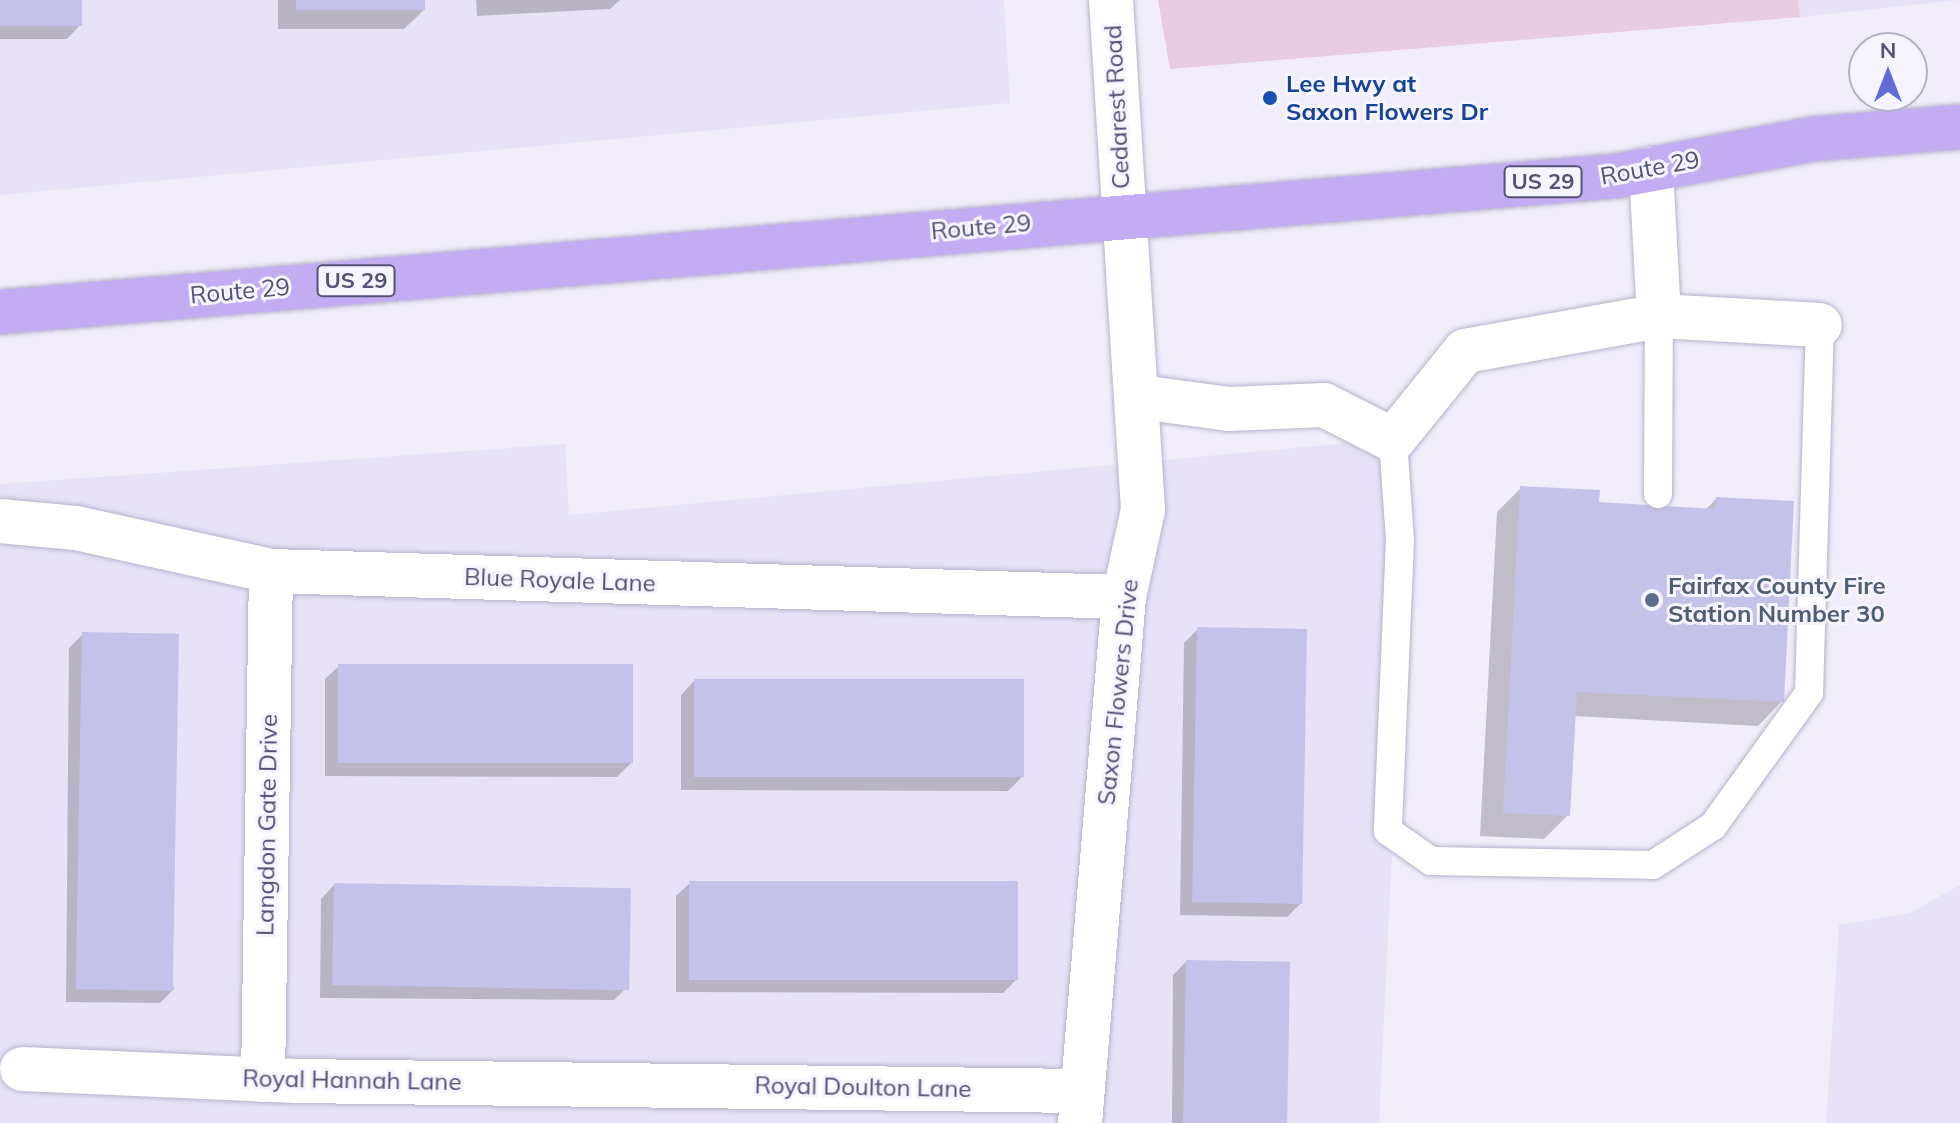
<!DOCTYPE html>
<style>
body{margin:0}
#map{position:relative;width:1960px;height:1123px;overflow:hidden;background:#f1edfb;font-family:Mulish,sans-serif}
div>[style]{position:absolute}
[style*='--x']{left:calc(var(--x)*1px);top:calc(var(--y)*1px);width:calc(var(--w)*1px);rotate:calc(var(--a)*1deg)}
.residential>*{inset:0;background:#e7e2f7}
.green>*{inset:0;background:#e8cce0}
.shadow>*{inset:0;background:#0003}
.building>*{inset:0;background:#c5c2e9;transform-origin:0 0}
.roads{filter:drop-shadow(0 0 2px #b6b3cd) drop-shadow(0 0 2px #b6b3cd)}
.service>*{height:28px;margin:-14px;padding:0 14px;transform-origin:14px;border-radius:14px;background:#fff}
.minor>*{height:44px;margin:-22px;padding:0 22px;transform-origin:22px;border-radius:22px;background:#fff}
.primary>*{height:44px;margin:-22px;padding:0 22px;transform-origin:22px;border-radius:22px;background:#c2adf2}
.dots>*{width:22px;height:22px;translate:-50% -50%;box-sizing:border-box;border:4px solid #f6f4fe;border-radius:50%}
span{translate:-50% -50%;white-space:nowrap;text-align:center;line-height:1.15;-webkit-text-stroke:6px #f6f4fe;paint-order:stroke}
.shield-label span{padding:2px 6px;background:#f6f4fe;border:2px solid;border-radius:6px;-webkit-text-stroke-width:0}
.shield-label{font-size:22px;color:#535175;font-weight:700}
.transit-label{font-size:24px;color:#164399;font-weight:700}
.left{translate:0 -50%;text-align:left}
.street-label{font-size:24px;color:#535175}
.service-label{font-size:24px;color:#4e5e75;font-weight:700}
.north{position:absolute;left:1848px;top:32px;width:80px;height:80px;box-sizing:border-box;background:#f6f4fe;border:2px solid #b5b3c7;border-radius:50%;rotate:0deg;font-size:22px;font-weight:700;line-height:32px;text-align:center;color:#535175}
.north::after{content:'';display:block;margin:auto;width:28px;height:36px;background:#606bd8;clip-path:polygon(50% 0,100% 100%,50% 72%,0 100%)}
</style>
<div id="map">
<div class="residential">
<div style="clip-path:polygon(0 0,1004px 0,1010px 103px,0 195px)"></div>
<div style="clip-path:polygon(1798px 0,1960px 0,1800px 17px)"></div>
<div style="clip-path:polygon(1412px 437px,1379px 1123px,0 1123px,0 484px,565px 444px,569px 515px)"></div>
<div style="clip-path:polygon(1960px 885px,1960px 1123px,1826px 1123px,1839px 925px,1910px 913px)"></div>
</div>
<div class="green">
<div style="clip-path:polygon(1158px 0,1798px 0,1800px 17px,1170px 69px)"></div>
</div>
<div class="shadow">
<div style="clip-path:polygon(0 0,80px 0,80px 25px,67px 39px,0 39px)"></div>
<div style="clip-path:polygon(278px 0,424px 0,424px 10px,404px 29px,278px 29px)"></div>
<div style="clip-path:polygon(476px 0,620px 0,610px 9px,477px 16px)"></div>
<div style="clip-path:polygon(1521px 488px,1597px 504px,1705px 510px,1716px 499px,1782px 701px,1758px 726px,1573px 716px,1568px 815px,1544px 839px,1480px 836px,1497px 512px)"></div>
<div style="clip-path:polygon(1198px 629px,1301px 903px,1287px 917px,1180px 915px,1184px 643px)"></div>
<div style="clip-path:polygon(83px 634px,174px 989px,160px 1003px,66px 1002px,69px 648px)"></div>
<div style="clip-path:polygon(339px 666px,631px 763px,617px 777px,325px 776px,325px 679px)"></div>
<div style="clip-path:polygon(694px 681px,1022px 777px,1008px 791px,681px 790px,681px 695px)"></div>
<div style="clip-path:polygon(690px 883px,1016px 980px,1003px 993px,676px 992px,676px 896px)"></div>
<div style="clip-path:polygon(334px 885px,628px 986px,614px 1000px,320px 998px,321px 899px)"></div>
<div style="clip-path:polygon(1186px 962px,1287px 1123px,1172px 1123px,1173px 975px)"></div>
</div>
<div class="building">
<div style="left:0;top:0;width:82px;height:26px"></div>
<div style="left:296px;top:0;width:129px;height:10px"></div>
<div style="clip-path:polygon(1520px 486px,1600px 490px,1599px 502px,1715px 509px,1716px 497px,1794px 501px,1784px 702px,1577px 692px,1570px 816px,1503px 813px)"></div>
<div style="left:1197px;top:627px;width:110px;height:275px;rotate:1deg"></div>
<div style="left:82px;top:632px;width:97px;height:357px;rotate:1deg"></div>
<div style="left:338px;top:664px;width:295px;height:99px"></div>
<div style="left:694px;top:679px;width:330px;height:98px"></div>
<div style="left:689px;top:881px;width:329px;height:99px"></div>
<div style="left:334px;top:883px;width:297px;height:102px;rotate:1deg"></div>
<div style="left:1186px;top:960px;width:104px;height:163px;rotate:1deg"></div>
</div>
<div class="roads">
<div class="service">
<div style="--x:1393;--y:440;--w:99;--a:86"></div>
<div style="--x:1400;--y:539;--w:292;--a:92.4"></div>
<div style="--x:1388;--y:831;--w:52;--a:34.9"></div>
<div style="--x:1431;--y:861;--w:222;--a:1"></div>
<div style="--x:1653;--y:865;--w:72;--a:-33"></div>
<div style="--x:1713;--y:826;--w:164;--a:-54.2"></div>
<div style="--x:1809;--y:693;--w:368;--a:-88.3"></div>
<div style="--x:1658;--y:494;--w:178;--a:-89.7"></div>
</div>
<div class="minor">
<div style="--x:1651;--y:169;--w:147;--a:86.9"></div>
<div style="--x:1140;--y:397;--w:90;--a:7.7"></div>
<div style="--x:1229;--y:409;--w:95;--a:-2.4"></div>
<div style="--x:1324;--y:405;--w:77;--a:26.9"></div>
<div style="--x:1393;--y:440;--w:114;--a:-51"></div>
<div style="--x:1465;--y:351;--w:197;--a:-10.2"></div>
<div style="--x:1659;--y:316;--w:161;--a:3.2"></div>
<div style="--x:0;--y:521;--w:76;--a:5.3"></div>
<div style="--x:76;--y:528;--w:200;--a:12.4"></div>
<div style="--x:271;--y:571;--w:853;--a:1.75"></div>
<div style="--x:22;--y:1069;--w:274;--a:2.5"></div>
<div style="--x:296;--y:1081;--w:786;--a:0.73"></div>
<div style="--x:263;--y:1080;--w:509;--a:-89.1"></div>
<div style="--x:1080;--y:1123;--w:528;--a:-85.22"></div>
<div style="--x:1124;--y:597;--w:89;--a:-77.7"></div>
<div style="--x:1143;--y:510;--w:511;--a:-93.59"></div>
</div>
<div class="primary">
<div style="--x:0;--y:312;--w:1622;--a:-4.81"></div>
<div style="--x:1616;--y:176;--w:200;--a:-10.6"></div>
<div style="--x:1813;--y:139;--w:147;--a:-4.7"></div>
</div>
</div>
<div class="dots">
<div style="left:1270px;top:98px;background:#1a4fb4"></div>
<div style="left:1652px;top:600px;background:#5c6f8a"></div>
</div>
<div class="shield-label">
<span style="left:1543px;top:182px">US 29</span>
<span style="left:356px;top:281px">US 29</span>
</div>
<div class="transit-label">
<span class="left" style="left:1286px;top:98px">Lee Hwy at<br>Saxon Flowers Dr</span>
</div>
<div class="street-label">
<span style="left:1117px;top:107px;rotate:-93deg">Cedarest Road</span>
<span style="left:1650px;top:168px;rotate:-10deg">Route 29</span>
<span style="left:981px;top:227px;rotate:-5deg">Route 29</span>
<span style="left:240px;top:291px;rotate:-5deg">Route 29</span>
<span style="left:560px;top:580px;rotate:2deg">Blue Royale Lane</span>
<span style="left:1118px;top:692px;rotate:-84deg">Saxon Flowers Drive</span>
<span style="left:267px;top:825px;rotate:-89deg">Langdon Gate Drive</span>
<span style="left:352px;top:1080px;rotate:1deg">Royal Hannah Lane</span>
<span style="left:863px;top:1087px;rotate:1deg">Royal Doulton Lane</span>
</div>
<div class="service-label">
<span class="left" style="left:1668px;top:600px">Fairfax County Fire<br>Station Number 30</span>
</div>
<div class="north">N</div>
</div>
